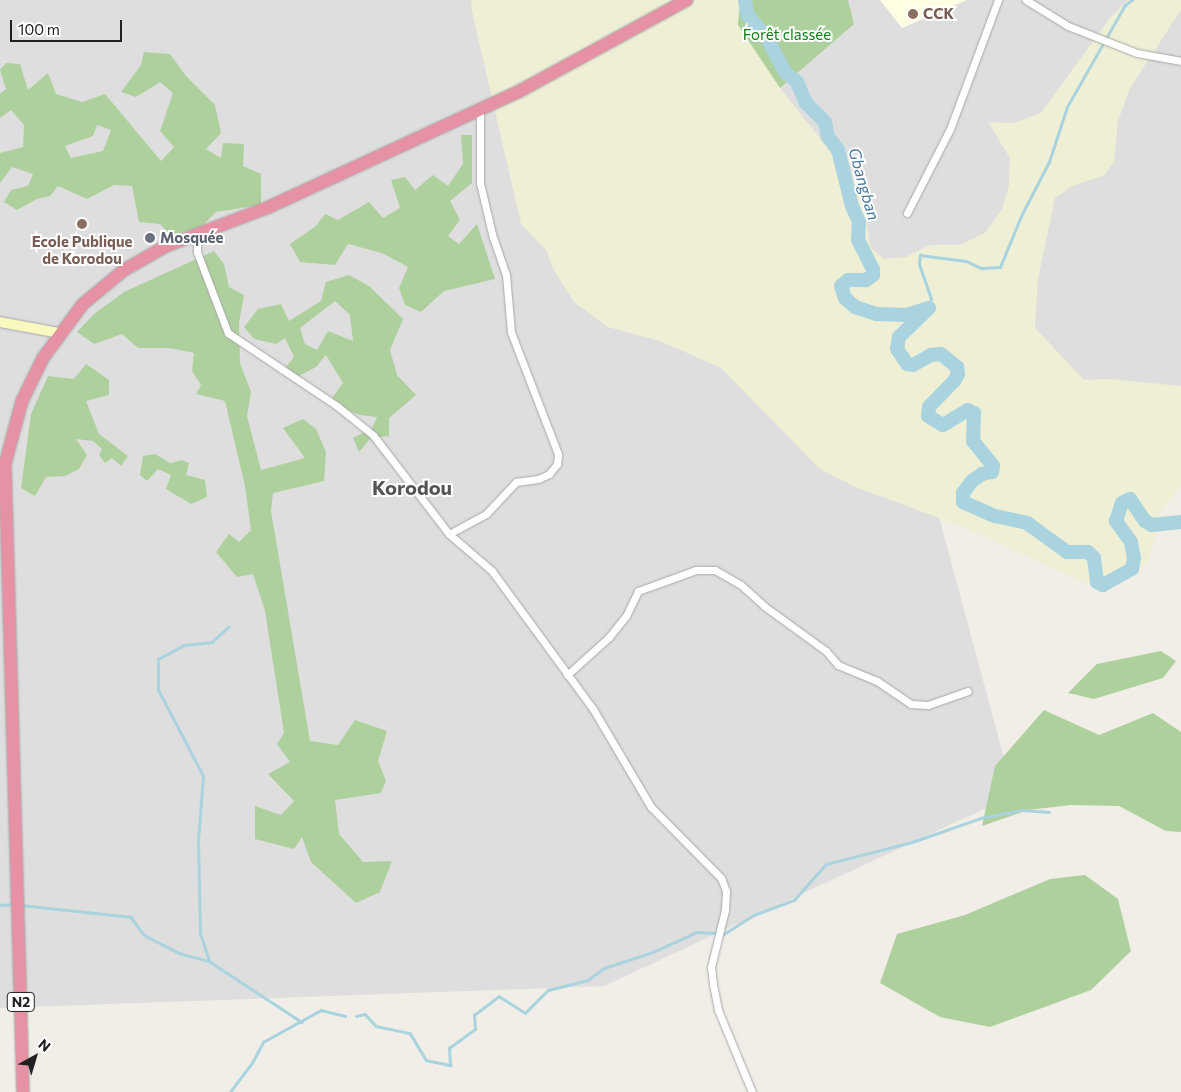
<!DOCTYPE html>
<meta charset="utf-8">
<style>
body{margin:0}
#map{position:relative;width:1181px;height:1092px;overflow:hidden;background:#f1eee8;font-family:Commissioner,sans-serif}
div>[style]{position:absolute}
[style*='--x']{left:calc(var(--x)*1px);top:calc(var(--y)*1px);width:calc(var(--w)*1px);rotate:calc(var(--a)*1deg)}
.residential>*{inset:0;background:#dfdede}
.education>*{inset:0;background:#fffee3}
.farmland>*{inset:0;background:#eeefd4}
.forest>*{inset:0;background:#aed09d}
.stream>*{height:2.5px;margin:-1.25px;padding:0 1.25px;transform-origin:1.25px;border-radius:1.25px;background:#a9d3de}
.river>*{height:14px;margin:-7px;padding:0 7px;transform-origin:7px;border-radius:7px;background:#a9d3de}
.roads{filter:drop-shadow(0 0 1px #a8a8a8) drop-shadow(0 0 1px #a8a8a8)}
.street>*{height:7px;margin:-3.5px;padding:0 3.5px;transform-origin:3.5px;border-radius:3.5px;background:#fff}
.secondary>*{height:10px;margin:-5px;padding:0 5px;transform-origin:5px;border-radius:5px;background:#f8f9be}
.highway>*{height:12px;margin:-6px;padding:0 6px;transform-origin:6px;border-radius:6px;background:#e791a4}
.dots>*{width:14px;height:14px;translate:-50% -50%;box-sizing:border-box;border:2px solid #fff;border-radius:50%}
span{translate:-50% -50%;white-space:nowrap;text-align:center;line-height:1.15;-webkit-text-stroke:4px #fff;paint-order:stroke}
.shield-label span{padding:1px 4px;background:#fff;border:1px solid;border-radius:4px;-webkit-text-stroke-width:0}
.shield-label{font-size:14px;color:#212121;font-weight:700}
.education-label{font-size:15px;color:#785e54;font-weight:700}
.left{translate:0 -50%;text-align:left}
.park-label{font-size:15px;color:#0d8013}
.worship-label{font-size:15px;color:#5b616d;font-weight:700}
.water-label{font-size:16px;color:#4777a1;font-style:italic}
.district-label{font-size:20px;color:#545454;font-weight:700}
.north{position:absolute;left:10px;top:1032px;width:50px;height:50px;-webkit-text-stroke:4px #fff;paint-order:stroke;rotate:39deg;font-size:14px;font-weight:700;line-height:20px;text-align:center;color:#212121}
.north::after{content:'';display:block;margin:auto;width:18px;height:22px;background:#212121;clip-path:polygon(50% 0,100% 100%,50% 72%,0 100%)}
.scale{position:absolute;left:10px;top:20px;width:112px;height:22px;box-sizing:border-box;border:2px solid #212121;border-top:0;padding-left:6px;font-size:15px;line-height:18px;white-space:nowrap;color:#212121;-webkit-text-stroke:4px #fff;paint-order:stroke}
</style>
<div id="map">
<div class="residential">
<div style="clip-path:polygon(0 0,472px 0,471px 7px,780px 88px,853px 24px,848px 0,1181px 0,1181px 395px,932px 491px,1014px 795px,604px 986px,0 1008px)"></div>
</div>
<div class="education">
<div style="clip-path:polygon(880px 0,967px 0,902px 28px)"></div>
</div>
<div class="farmland">
<div style="clip-path:polygon(472px 0,740px 0,738px 25px,780px 88px,863px 192px,870px 247px,884px 259px,906px 257px,930px 245px,960px 245px,985px 233px,1002px 209px,1009px 185px,1010px 158px,988px 122px,1013px 123px,1041px 113px,1110px 18px,1128px 0,1181px 0,1181px 10px,1130px 88px,1118px 121px,1114px 161px,1105px 175px,1072px 186px,1055px 198px,1038px 279px,1035px 328px,1084px 380px,1110px 379px,1181px 386px,1181px 486px,1161px 511px,1148px 562px,1122px 584px,1100px 590px,961px 526px,858px 488px,821px 470px,721px 368px,660px 341px,608px 327px,574px 302px,552px 267px,547px 251px,521px 224px,471px 7px)"></div>
</div>
<div class="forest">
<div style="clip-path:polygon(740px 0,848px 0,854px 24px,780px 88px,738px 25px)"></div>
<div style="clip-path:polygon(evenodd,144px 52px,170px 54px,186px 76px,215px 105px,221px 133px,206px 149px,221px 158px,223px 143px,244px 144px,243px 166px,261px 174px,261px 205px,216px 212px,200px 228px,171px 235px,160px 224px,139px 222px,132px 186px,114px 185px,87px 199px,58px 186px,50px 196px,37px 199px,17px 210px,4px 202px,11px 190px,28px 186px,33px 174px,12px 167px,0 183px,0 153px,23px 147px,24px 125px,11px 110px,0 118px,0 94px,6px 89px,0 70px,6px 63px,20px 64px,28px 90px,48px 73px,56px 94px,82px 102px,105px 94px,161px 161px,174px 147px,160px 131px,173px 93px,160px 82px,136px 97px,121px 92px,141px 65px,144px 52px,97px 125px,111px 130px,103px 151px,71px 158px,65px 146px,93px 136px,97px 125px)"></div>
<div style="clip-path:polygon(461px 135px,472px 135px,472px 183px,450px 201px,460px 220px,448px 236px,459px 244px,477px 224px,495px 279px,444px 291px,421px 312px,405px 305px,399px 288px,408px 267px,382px 253px,348px 244px,335px 265px,300px 262px,290px 244px,316px 226px,325px 214px,338px 220px,369px 202px,383px 218px,400px 208px,391px 180px,405px 177px,415px 190px,433px 175px,448px 186px,463px 164px)"></div>
<div style="clip-path:polygon(214px 251px,224px 264px,229px 287px,244px 295px,239px 323px,240px 363px,251px 392px,247px 416px,261px 470px,305px 458px,283px 428px,303px 419px,316px 429px,326px 452px,324px 481px,273px 493px,271px 511px,310px 741px,338px 745px,355px 720px,387px 731px,378px 761px,386px 781px,381px 793px,335px 800px,339px 834px,363px 862px,392px 861px,380px 892px,356px 903px,311px 862px,302px 837px,294px 849px,255px 839px,255px 806px,281px 815px,294px 801px,268px 774px,290px 762px,277px 744px,284px 733px,265px 611px,253px 574px,237px 577px,216px 552px,229px 534px,239px 542px,251px 530px,245px 486px,225px 401px,196px 394px,201px 385px,192px 371px,194px 353px,169px 348px,138px 348px,122px 334px,94px 344px,77px 332px,94px 314px,124px 292px)"></div>
<div style="clip-path:polygon(evenodd,349px 275px,369px 286px,403px 319px,390px 350px,397px 375px,416px 395px,389px 418px,389px 436px,371px 438px,359px 452px,353px 438px,372px 428px,377px 417px,360px 415px,337px 406px,332px 398px,343px 383px,326px 355px,316px 367px,295px 378px,286px 367px,294px 357px,285px 338px,276px 344px,254px 339px,244px 327px,258px 309px,281px 304px,289px 321px,321px 301px,326px 282px,349px 275px,335px 301px,350px 315px,353px 341px,328px 331px,317px 350px,305px 344px,300px 328px,335px 301px)"></div>
<div style="clip-path:polygon(86px 364px,109px 380px,109px 395px,86px 401px,99px 434px,128px 456px,121px 466px,112px 458px,105px 463px,99px 455px,102px 449px,93px 441px,76px 439px,87px 455px,79px 469px,65px 476px,46px 477px,35px 496px,21px 488px,31px 414px,48px 376px,74px 379px)"></div>
<div style="clip-path:polygon(155px 454px,170px 463px,182px 460px,189px 463px,186px 475px,205px 480px,207px 497px,191px 504px,166px 489px,171px 475px,158px 469px,147px 481px,140px 475px,143px 456px)"></div>
<div style="clip-path:polygon(1161px 651px,1176px 661px,1163px 678px,1094px 699px,1068px 693px,1097px 664px)"></div>
<div style="clip-path:polygon(1044px 710px,1099px 735px,1153px 713px,1181px 732px,1181px 832px,1166px 831px,1119px 806px,1071px 805px,1028px 810px,982px 826px,995px 766px)"></div>
<div style="clip-path:polygon(1085px 875px,1118px 899px,1131px 951px,1091px 990px,990px 1027px,940px 1017px,880px 983px,897px 934px,965px 915px,1050px 879px)"></div>
</div>
<div class="stream">
<div style="--x:929;--y:308;--w:9;--a:-77"></div>
<div style="--x:931;--y:299;--w:37;--a:-109"></div>
<div style="--x:919;--y:264;--w:9;--a:-84"></div>
<div style="--x:920;--y:255;--w:46;--a:7.4"></div>
<div style="--x:966;--y:261;--w:17;--a:25"></div>
<div style="--x:981;--y:268;--w:19;--a:-3"></div>
<div style="--x:1000;--y:267;--w:57;--a:-67.5"></div>
<div style="--x:1022;--y:214;--w:59;--a:-62.6"></div>
<div style="--x:1049;--y:162;--w:58;--a:-71.9"></div>
<div style="--x:1067;--y:107;--w:117;--a:-60.4"></div>
<div style="--x:1125;--y:5;--w:9;--a:-36"></div>
<div style="--x:0;--y:905;--w:13;--a:-4"></div>
<div style="--x:21;--y:905;--w:111;--a:6.2"></div>
<div style="--x:131;--y:917;--w:22;--a:54"></div>
<div style="--x:144;--y:935;--w:39;--a:27"></div>
<div style="--x:179;--y:953;--w:31;--a:15"></div>
<div style="--x:209;--y:961;--w:111;--a:33.3"></div>
<div style="--x:722;--y:935;--w:38;--a:-32"></div>
<div style="--x:754;--y:915;--w:43;--a:-20.6"></div>
<div style="--x:794;--y:900;--w:48;--a:-48.4"></div>
<div style="--x:826;--y:864;--w:89;--a:-14.3"></div>
<div style="--x:912;--y:842;--w:73;--a:-19.2"></div>
<div style="--x:981;--y:818;--w:42;--a:-11"></div>
<div style="--x:1022;--y:810;--w:27;--a:4"></div>
<div style="--x:209;--y:961;--w:28;--a:-108"></div>
<div style="--x:200;--y:934;--w:93;--a:-91.2"></div>
<div style="--x:198;--y:841;--w:65;--a:-85.6"></div>
<div style="--x:203;--y:776;--w:97;--a:-117.6"></div>
<div style="--x:158;--y:690;--w:31;--a:-90"></div>
<div style="--x:158;--y:659;--w:30;--a:-28"></div>
<div style="--x:184;--y:645;--w:28;--a:-6"></div>
<div style="--x:212;--y:642;--w:22;--a:-43"></div>
<div style="--x:356;--y:1016;--w:9;--a:-13"></div>
<div style="--x:365;--y:1014;--w:16;--a:47"></div>
<div style="--x:376;--y:1026;--w:35;--a:12"></div>
<div style="--x:410;--y:1033;--w:31;--a:59"></div>
<div style="--x:426;--y:1060;--w:25;--a:12"></div>
<div style="--x:450;--y:1065;--w:17;--a:-93"></div>
<div style="--x:449;--y:1048;--w:32;--a:-36"></div>
<div style="--x:475;--y:1029;--w:14;--a:-94"></div>
<div style="--x:474;--y:1015;--w:31;--a:-37"></div>
<div style="--x:499;--y:996;--w:31;--a:33"></div>
<div style="--x:525;--y:1013;--w:33;--a:-45"></div>
<div style="--x:548;--y:990;--w:41;--a:-14"></div>
<div style="--x:588;--y:980;--w:20;--a:-37"></div>
<div style="--x:604;--y:968;--w:52;--a:-18.1"></div>
<div style="--x:653;--y:952;--w:48;--a:-24.4"></div>
<div style="--x:697;--y:932;--w:18;--a:3"></div>
<div style="--x:230;--y:1092;--w:36;--a:-53"></div>
<div style="--x:252;--y:1063;--w:24;--a:-62"></div>
<div style="--x:263;--y:1042;--w:66;--a:-28.9"></div>
<div style="--x:321;--y:1010;--w:25;--a:14"></div>
</div>
<div class="river">
<div style="--x:745;--y:0;--w:14;--a:82"></div>
<div style="--x:747;--y:14;--w:33;--a:51"></div>
<div style="--x:768;--y:40;--w:36;--a:62"></div>
<div style="--x:785;--y:72;--w:16;--a:40"></div>
<div style="--x:797;--y:82;--w:23;--a:67"></div>
<div style="--x:806;--y:103;--w:27;--a:45"></div>
<div style="--x:825;--y:122;--w:15;--a:79"></div>
<div style="--x:828;--y:137;--w:16;--a:52"></div>
<div style="--x:838;--y:150;--w:58;--a:76"></div>
<div style="--x:852;--y:206;--w:17;--a:66"></div>
<div style="--x:859;--y:222;--w:18;--a:93"></div>
<div style="--x:858;--y:240;--w:33;--a:63"></div>
<div style="--x:873;--y:269;--w:6;--a:90"></div>
<div style="--x:873;--y:275;--w:9;--a:144"></div>
<div style="--x:866;--y:280;--w:18;--a:180"></div>
<div style="--x:848;--y:280;--w:9;--a:139"></div>
<div style="--x:841;--y:286;--w:13;--a:72"></div>
<div style="--x:845;--y:298;--w:13;--a:42"></div>
<div style="--x:855;--y:307;--w:22;--a:18"></div>
<div style="--x:876;--y:314;--w:30;--a:2"></div>
<div style="--x:906;--y:315;--w:24;--a:-17"></div>
<div style="--x:929;--y:308;--w:42;--a:136"></div>
<div style="--x:899;--y:337;--w:12;--a:99"></div>
<div style="--x:897;--y:349;--w:18;--a:56"></div>
<div style="--x:907;--y:364;--w:6;--a:9"></div>
<div style="--x:913;--y:365;--w:21;--a:-29"></div>
<div style="--x:931;--y:355;--w:10;--a:-6"></div>
<div style="--x:941;--y:354;--w:21;--a:39"></div>
<div style="--x:957;--y:367;--w:7;--a:82"></div>
<div style="--x:958;--y:374;--w:8;--a:120"></div>
<div style="--x:954;--y:381;--w:36;--a:134"></div>
<div style="--x:929;--y:407;--w:9;--a:96"></div>
<div style="--x:928;--y:416;--w:17;--a:31"></div>
<div style="--x:943;--y:425;--w:29;--a:-31"></div>
<div style="--x:968;--y:410;--w:7;--a:27"></div>
<div style="--x:974;--y:413;--w:28;--a:92"></div>
<div style="--x:973;--y:441;--w:32;--a:51"></div>
<div style="--x:993;--y:466;--w:6;--a:99"></div>
<div style="--x:992;--y:472;--w:10;--a:169"></div>
<div style="--x:982;--y:474;--w:12;--a:145"></div>
<div style="--x:972;--y:481;--w:15;--a:127"></div>
<div style="--x:963;--y:493;--w:9;--a:90"></div>
<div style="--x:963;--y:502;--w:35;--a:24"></div>
<div style="--x:995;--y:516;--w:33;--a:12"></div>
<div style="--x:1027;--y:523;--w:49;--a:35.9"></div>
<div style="--x:1067;--y:552;--w:21;--a:0"></div>
<div style="--x:1088;--y:552;--w:8;--a:45"></div>
<div style="--x:1094;--y:558;--w:24;--a:83"></div>
<div style="--x:1097;--y:582;--w:7;--a:27"></div>
<div style="--x:1103;--y:585;--w:33;--a:-29"></div>
<div style="--x:1132;--y:569;--w:11;--a:-80"></div>
<div style="--x:1134;--y:558;--w:16;--a:-101"></div>
<div style="--x:1131;--y:542;--w:26;--a:-126"></div>
<div style="--x:1116;--y:521;--w:19;--a:-72"></div>
<div style="--x:1122;--y:503;--w:9;--a:-27"></div>
<div style="--x:1130;--y:499;--w:27;--a:56"></div>
<div style="--x:1145;--y:521;--w:8;--a:30"></div>
<div style="--x:1152;--y:525;--w:29;--a:-6"></div>
</div>
<div class="roads">
<div class="street">
<div style="--x:1026;--y:0;--w:49;--a:31.8"></div>
<div style="--x:1068;--y:26;--w:74;--a:21.4"></div>
<div style="--x:1137;--y:53;--w:45;--a:10.3"></div>
<div style="--x:907;--y:213;--w:94;--a:-62.9"></div>
<div style="--x:950;--y:129;--w:138;--a:-69.6"></div>
<div style="--x:197;--y:234;--w:18;--a:90"></div>
<div style="--x:197;--y:252;--w:87;--a:69.1"></div>
<div style="--x:228;--y:333;--w:131;--a:33.8"></div>
<div style="--x:337;--y:406;--w:46;--a:38.9"></div>
<div style="--x:373;--y:435;--w:125;--a:52.5"></div>
<div style="--x:449;--y:534;--w:57;--a:40.7"></div>
<div style="--x:492;--y:571;--w:171;--a:53.8"></div>
<div style="--x:593;--y:709;--w:114;--a:59.4"></div>
<div style="--x:651;--y:807;--w:100;--a:45.4"></div>
<div style="--x:721;--y:878;--w:14;--a:69"></div>
<div style="--x:726;--y:891;--w:19;--a:93"></div>
<div style="--x:725;--y:910;--w:59;--a:103.8"></div>
<div style="--x:711;--y:967;--w:17;--a:83"></div>
<div style="--x:713;--y:984;--w:26;--a:79"></div>
<div style="--x:718;--y:1010;--w:89;--a:67.5"></div>
<div style="--x:449;--y:534;--w:42;--a:-28.4"></div>
<div style="--x:486;--y:514;--w:44;--a:-46.8"></div>
<div style="--x:516;--y:482;--w:22;--a:-8"></div>
<div style="--x:538;--y:479;--w:12;--a:-24"></div>
<div style="--x:549;--y:474;--w:13;--a:-51"></div>
<div style="--x:557;--y:464;--w:10;--a:-84"></div>
<div style="--x:558;--y:454;--w:131;--a:-111.1"></div>
<div style="--x:511;--y:332;--w:57;--a:-95"></div>
<div style="--x:506;--y:275;--w:39;--a:-109"></div>
<div style="--x:493;--y:238;--w:57;--a:-103.3"></div>
<div style="--x:480;--y:183;--w:75;--a:-90"></div>
<div style="--x:567;--y:675;--w:57;--a:-42.1"></div>
<div style="--x:609;--y:637;--w:27;--a:-51"></div>
<div style="--x:626;--y:616;--w:28;--a:-64"></div>
<div style="--x:638;--y:591;--w:62;--a:-19.9"></div>
<div style="--x:696;--y:570;--w:19;--a:0"></div>
<div style="--x:715;--y:570;--w:30;--a:30"></div>
<div style="--x:741;--y:585;--w:31;--a:42"></div>
<div style="--x:764;--y:606;--w:77;--a:36"></div>
<div style="--x:826;--y:651;--w:18;--a:49"></div>
<div style="--x:838;--y:665;--w:42;--a:22.3"></div>
<div style="--x:877;--y:681;--w:41;--a:34.1"></div>
<div style="--x:911;--y:704;--w:17;--a:3"></div>
<div style="--x:928;--y:705;--w:42;--a:-19.3"></div>
</div>
<div class="secondary">
<div style="--x:0;--y:322;--w:60;--a:10.6"></div>
</div>
<div class="highway">
<div style="--x:23;--y:1092;--w:628;--a:-91.64"></div>
<div style="--x:5;--y:464;--w:65;--a:-74.9"></div>
<div style="--x:22;--y:401;--w:48;--a:-64"></div>
<div style="--x:43;--y:358;--w:67;--a:-53.5"></div>
<div style="--x:83;--y:304;--w:53;--a:-39.7"></div>
<div style="--x:124;--y:270;--w:48;--a:-29.7"></div>
<div style="--x:166;--y:246;--w:110;--a:-20.7"></div>
<div style="--x:269;--y:207;--w:274;--a:-24.8"></div>
<div style="--x:518;--y:92;--w:192;--a:-28.6"></div>
</div>
</div>
<div class="dots">
<div style="left:913px;top:14px;background:#8d6e63"></div>
<div style="left:82px;top:224px;background:#8d6e63"></div>
<div style="left:150px;top:238px;background:#6b7280"></div>
</div>
<div class="shield-label">
<span style="left:21px;top:1002px">N2</span>
</div>
<div class="education-label">
<span class="left" style="left:923px;top:14px">CCK</span>
<span style="left:82px;top:250px">Ecole Publique<br>de Korodou</span>
</div>
<div class="park-label">
<span style="left:787px;top:35px">Forêt classée</span>
</div>
<div class="worship-label">
<span class="left" style="left:160px;top:238px">Mosquée</span>
</div>
<div class="water-label">
<span style="left:864px;top:184px;rotate:74deg">Gbangban</span>
</div>
<div class="district-label">
<span style="left:412px;top:487px">Korodou</span>
</div>
<div class="north">N</div>
<div class="scale">100 m</div>
</div>
